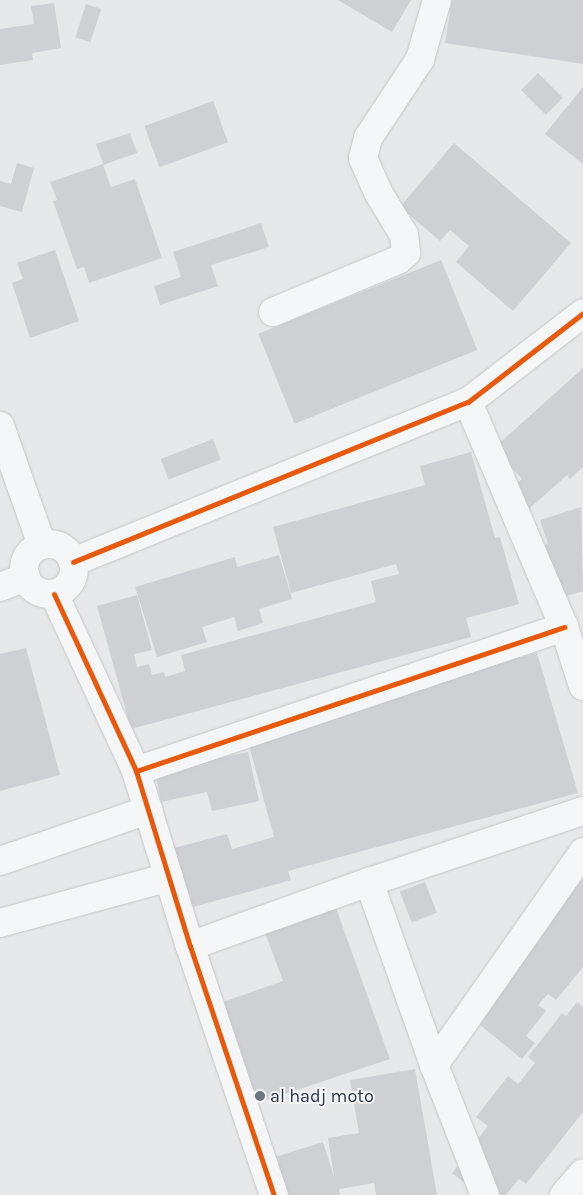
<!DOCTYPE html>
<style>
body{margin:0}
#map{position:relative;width:583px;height:1195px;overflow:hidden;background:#e6e8ea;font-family:Karla,sans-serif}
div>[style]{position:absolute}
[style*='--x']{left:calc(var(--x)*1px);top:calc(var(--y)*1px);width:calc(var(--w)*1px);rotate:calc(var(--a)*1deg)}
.building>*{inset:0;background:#ced0d3;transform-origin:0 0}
.roads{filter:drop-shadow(0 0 1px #c4c6c8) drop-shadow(0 0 1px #c4c6c8)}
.minor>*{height:28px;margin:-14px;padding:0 14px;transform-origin:14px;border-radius:14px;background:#f5f6f7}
.minor>.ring{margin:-14px;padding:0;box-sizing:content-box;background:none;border:28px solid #f5f6f7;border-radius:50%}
.cycleway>*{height:5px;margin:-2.5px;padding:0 2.5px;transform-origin:2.5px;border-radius:2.5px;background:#e8590c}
.dots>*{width:14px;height:14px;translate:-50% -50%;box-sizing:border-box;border:2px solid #f4f6f9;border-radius:50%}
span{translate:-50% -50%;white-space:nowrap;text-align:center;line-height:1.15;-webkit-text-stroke:4px #f4f6f9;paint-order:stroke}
.poi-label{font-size:18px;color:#2b3445}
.left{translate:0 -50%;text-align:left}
</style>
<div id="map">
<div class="building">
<div style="clip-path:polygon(338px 0,411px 0,392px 32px)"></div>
<div style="clip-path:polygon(452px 0,583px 0,583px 64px,445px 43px)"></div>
<div style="clip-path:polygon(54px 3px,61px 48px,32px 53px,33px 60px,0 65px,0 29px,34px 24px,31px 6px)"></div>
<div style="left:86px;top:4px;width:16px;height:35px;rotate:18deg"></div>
<div style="left:538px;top:73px;width:35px;height:24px;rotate:45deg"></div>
<div style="clip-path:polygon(583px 87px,583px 164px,545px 134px)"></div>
<div style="left:213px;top:101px;width:44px;height:73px;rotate:70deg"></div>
<div style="clip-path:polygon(130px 133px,137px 153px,103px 165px,111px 187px,135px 179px,162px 258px,89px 283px,84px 267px,77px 269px,53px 201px,57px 200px,50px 182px,103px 164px,96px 144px)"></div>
<div style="clip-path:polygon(454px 143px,571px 243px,513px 311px,456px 262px,469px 246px,450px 230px,440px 241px,400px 207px)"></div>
<div style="clip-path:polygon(17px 163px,34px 168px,22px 212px,0 206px,0 181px,11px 184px)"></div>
<div style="clip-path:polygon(261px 223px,269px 247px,211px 265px,218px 286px,160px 305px,154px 286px,181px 277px,173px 252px)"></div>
<div style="clip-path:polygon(55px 250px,79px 321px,30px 338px,12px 283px,23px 279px,17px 263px)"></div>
<div style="left:441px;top:260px;width:97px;height:197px;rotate:68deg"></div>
<div style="clip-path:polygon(583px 368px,583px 467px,570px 479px,567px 475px,529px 509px,510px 490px,522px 479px,494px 448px)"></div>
<div style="left:213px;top:439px;width:22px;height:56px;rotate:69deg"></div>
<div style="clip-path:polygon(471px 452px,495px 538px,500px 537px,519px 604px,466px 618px,471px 637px,131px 729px,97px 606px,137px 595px,152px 650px,134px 654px,137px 667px,149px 664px,152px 675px,164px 672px,165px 677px,185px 671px,181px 655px,376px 602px,371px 581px,399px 574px,396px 564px,291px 593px,273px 527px,425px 485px,420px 466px)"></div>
<div style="clip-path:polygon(581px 507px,583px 591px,551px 601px,534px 548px,548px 544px,540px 520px)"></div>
<div style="clip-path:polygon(279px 555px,292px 599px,259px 609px,263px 623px,238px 631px,234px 617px,202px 627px,207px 642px,157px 657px,135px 587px,235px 557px,237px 567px)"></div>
<div style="clip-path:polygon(26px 648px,60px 775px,0 791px,0 654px)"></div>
<div style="clip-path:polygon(537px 653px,578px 793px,288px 871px,291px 880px,186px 909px,170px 849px,227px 834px,232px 849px,274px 837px,245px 731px)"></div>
<div style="clip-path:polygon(248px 752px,259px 801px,212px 811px,207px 792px,161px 802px,155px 772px)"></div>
<div style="clip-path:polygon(583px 878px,583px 967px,556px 1000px,548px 994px,538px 1005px,546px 1011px,526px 1036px,535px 1043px,522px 1059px,475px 1021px,492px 989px)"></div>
<div style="left:425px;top:882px;width:33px;height:27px;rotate:69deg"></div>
<div style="clip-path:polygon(335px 905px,390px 1059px,246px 1107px,217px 1004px,283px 981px,264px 930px)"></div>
<div style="clip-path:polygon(577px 1002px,583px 1007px,583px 1112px,526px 1184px,519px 1179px,506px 1195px,480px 1195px,452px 1173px,488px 1126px,476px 1117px,508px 1076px,518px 1084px,535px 1063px,528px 1057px,562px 1013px,566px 1016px)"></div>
<div style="clip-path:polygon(415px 1069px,437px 1195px,376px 1195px,374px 1183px,339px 1189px,340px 1195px,284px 1195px,272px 1158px,323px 1142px,334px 1177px,328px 1138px,359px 1133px,350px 1080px)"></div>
</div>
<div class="roads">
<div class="minor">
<div style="--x:273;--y:312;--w:135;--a:-22.6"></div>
<div style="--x:398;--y:260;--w:11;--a:-41"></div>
<div style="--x:406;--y:253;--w:18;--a:-96"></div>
<div style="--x:404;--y:235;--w:50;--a:-121.2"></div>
<div style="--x:378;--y:192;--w:37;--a:-114"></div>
<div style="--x:363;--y:158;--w:21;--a:-76"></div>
<div style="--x:368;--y:138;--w:95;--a:-56.6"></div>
<div style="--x:420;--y:59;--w:61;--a:-73.9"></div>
<div style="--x:468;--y:402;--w:245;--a:66.9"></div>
<div style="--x:564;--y:627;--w:62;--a:72.1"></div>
<div style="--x:0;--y:426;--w:126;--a:70.6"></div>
<div class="ring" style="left:24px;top:544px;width:22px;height:22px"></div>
<div style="--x:73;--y:562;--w:426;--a:-22.1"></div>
<div style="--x:468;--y:402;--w:145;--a:-37.7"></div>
<div style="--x:0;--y:587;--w:28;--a:-21"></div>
<div style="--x:54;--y:594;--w:195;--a:65.1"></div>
<div style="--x:136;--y:771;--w:183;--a:72.9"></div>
<div style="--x:190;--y:946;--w:263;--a:71.4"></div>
<div style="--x:136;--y:771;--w:452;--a:-18.6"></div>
<div style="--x:0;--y:861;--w:157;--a:-19"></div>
<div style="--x:369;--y:882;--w:194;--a:70.4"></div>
<div style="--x:434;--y:1065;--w:140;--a:68.6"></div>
<div style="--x:0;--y:923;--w:175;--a:-15.2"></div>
<div style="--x:190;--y:946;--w:190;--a:-19.7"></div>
<div style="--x:369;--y:882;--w:225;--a:-18.4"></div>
<div style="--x:434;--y:1065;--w:260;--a:-55"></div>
<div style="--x:564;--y:1195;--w:29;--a:-49"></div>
</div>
</div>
<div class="cycleway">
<div style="--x:73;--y:562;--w:426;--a:-22.1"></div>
<div style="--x:468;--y:402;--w:145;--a:-37.7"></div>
<div style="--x:54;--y:594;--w:195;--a:65.1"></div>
<div style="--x:136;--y:771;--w:183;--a:72.9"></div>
<div style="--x:190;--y:946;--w:263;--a:71.4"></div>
<div style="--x:136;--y:771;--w:452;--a:-18.6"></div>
</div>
<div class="dots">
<div style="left:260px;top:1096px;background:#6c737f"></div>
</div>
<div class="poi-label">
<span class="left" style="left:270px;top:1096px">al hadj moto</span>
</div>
</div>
